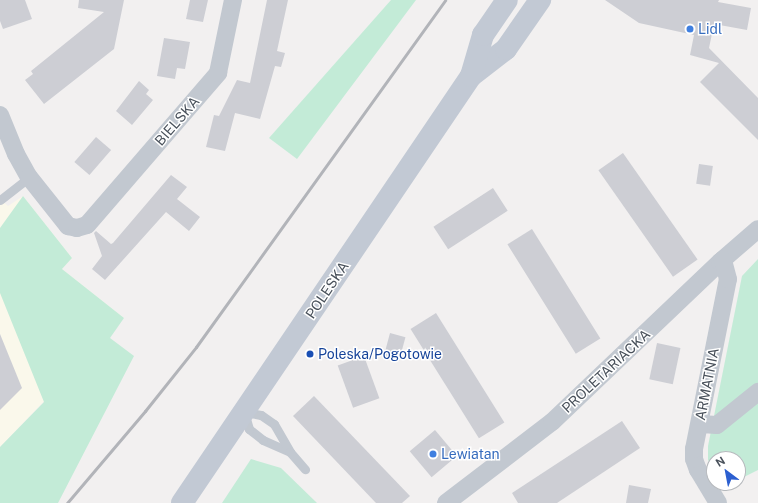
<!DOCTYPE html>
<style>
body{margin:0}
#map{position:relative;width:758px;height:503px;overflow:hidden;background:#f2f0f0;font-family:"Public Sans",sans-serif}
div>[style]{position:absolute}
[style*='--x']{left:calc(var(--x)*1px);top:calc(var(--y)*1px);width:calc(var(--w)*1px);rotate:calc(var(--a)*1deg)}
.commercial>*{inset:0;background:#faf8eb}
.green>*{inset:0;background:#c3ebd7}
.building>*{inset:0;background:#cdced4;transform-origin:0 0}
.lane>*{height:9px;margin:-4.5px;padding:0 4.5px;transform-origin:4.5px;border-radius:4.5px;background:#c2c8d0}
.street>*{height:18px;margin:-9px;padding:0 9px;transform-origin:9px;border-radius:9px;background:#c2c8d0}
.secondary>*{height:22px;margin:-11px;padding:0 11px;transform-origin:11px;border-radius:11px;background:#c2c9d4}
.rail>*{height:3px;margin:-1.5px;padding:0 1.5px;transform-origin:1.5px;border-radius:1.5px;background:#b2b4b9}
.dots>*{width:11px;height:11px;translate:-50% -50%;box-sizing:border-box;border:2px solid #fff;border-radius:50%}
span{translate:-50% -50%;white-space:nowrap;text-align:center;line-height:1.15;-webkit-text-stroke:3px #fff;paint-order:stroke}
.shop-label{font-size:14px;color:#366cbe}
.left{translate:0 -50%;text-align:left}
.street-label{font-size:14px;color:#49515b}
.transit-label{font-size:14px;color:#164399}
.north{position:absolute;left:706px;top:451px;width:40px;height:40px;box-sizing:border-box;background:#fff;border:1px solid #b6b9bd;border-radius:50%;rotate:328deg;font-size:11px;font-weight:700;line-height:16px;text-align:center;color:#49515b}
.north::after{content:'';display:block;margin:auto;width:14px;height:18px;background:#2c5fd0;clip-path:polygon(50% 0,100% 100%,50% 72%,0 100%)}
</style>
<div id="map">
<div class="commercial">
<div style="clip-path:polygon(23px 196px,72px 258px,62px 269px,124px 318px,0 447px,0 199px,8px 206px)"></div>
</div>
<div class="green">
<div style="clip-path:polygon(391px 0,416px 0,297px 159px,269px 138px)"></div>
<div style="clip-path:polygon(23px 196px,72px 258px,62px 269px,124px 318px,110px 338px,134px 356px,58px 503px,0 503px,0 447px,44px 402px,0 293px,0 228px)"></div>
<div style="clip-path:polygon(758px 259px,758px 470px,738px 480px,738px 459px,714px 459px,714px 472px,708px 460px,708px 446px,742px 276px)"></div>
<div style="clip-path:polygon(251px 459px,281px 468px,317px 503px,222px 503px)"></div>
</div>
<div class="building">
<div style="clip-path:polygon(0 0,25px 0,32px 19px,3px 29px,0 21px)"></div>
<div style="clip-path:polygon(79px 0,124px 0,114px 49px,44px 104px,25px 80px,33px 74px,31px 71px,104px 12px,78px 8px)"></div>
<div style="clip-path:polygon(190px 0,208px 0,203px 22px,186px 19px)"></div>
<div style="clip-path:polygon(267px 0,288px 0,277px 51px,285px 53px,281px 67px,275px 66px,260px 119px,235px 113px,225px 151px,206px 147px,214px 115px,219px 116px,237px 80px,250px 83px)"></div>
<div style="clip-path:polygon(605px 0,719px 0,718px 2px,751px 8px,747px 30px,714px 24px,709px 48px,758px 98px,758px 140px,700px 82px,719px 63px,690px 55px,694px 35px,639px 23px)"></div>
<div style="clip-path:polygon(164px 38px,190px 42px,185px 69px,177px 68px,175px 79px,157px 76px)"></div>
<div style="clip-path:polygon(139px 81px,149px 90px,146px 94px,153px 100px,132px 125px,116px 111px)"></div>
<div style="left:96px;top:137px;width:20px;height:33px;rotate:41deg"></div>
<div style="left:623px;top:153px;width:130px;height:30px;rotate:55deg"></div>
<div style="left:699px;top:164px;width:14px;height:20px;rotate:8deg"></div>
<div style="clip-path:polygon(171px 175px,187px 187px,177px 199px,200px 217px,189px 231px,166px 212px,105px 280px,92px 269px,102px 256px,94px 233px,96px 231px,111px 244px,113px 243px)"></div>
<div style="left:493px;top:188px;width:27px;height:71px;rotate:57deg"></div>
<div style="left:532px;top:229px;width:129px;height:29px;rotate:58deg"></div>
<div style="left:436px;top:313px;width:129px;height:30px;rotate:58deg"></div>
<div style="left:390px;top:333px;width:16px;height:25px;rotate:15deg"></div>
<div style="clip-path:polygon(0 334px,22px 388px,0 410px)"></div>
<div style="left:657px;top:343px;width:24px;height:37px;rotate:12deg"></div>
<div style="left:364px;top:356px;width:45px;height:28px;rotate:70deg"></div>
<div style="clip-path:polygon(314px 396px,410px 496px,402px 503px,376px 503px,293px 416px)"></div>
<div style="clip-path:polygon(622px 421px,640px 448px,557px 503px,518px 503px,512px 493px)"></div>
<div style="left:435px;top:430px;width:34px;height:33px;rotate:50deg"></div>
<div style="clip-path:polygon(629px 485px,651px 489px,648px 503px,626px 503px)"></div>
</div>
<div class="lane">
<div style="--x:0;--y:200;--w:37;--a:-38"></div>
<div style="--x:290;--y:452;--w:30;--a:-156"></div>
<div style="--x:263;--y:440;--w:18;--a:-142"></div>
<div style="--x:249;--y:429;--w:18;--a:-106"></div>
<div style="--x:244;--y:412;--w:17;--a:10"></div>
<div style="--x:261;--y:415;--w:16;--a:35"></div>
<div style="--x:274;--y:424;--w:32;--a:60"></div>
<div style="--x:290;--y:452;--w:23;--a:49"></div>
</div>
<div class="street">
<div style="--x:0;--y:115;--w:42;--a:67.7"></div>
<div style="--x:16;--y:154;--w:26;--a:61"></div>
<div style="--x:29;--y:177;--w:63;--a:51.5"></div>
<div style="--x:68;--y:226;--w:9;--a:13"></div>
<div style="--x:77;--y:228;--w:10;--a:-17"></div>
<div style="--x:87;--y:225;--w:201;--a:-49.2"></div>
<div style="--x:218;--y:73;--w:75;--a:-78.4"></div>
<div style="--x:700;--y:424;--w:17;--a:3"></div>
<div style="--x:717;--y:425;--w:53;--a:-38.8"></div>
<div style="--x:446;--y:503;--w:133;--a:-37.4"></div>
<div style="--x:552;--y:422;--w:232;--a:-43.6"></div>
<div style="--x:720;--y:262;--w:50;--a:-41"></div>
<div style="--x:718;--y:503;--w:39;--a:-121"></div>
<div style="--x:698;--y:470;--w:12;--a:-110"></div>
<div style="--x:694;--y:459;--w:10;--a:-90"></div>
<div style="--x:694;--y:449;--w:173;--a:-78.7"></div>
<div style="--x:728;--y:279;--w:20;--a:-105"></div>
</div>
<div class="secondary">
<div style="--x:471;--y:76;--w:44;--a:-37.6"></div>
<div style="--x:506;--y:49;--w:60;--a:-55.2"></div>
<div style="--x:182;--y:503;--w:516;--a:-55.91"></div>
<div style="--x:471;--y:76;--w:43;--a:-73.7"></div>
<div style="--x:483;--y:35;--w:42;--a:-55.6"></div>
</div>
<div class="rail">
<div style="--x:67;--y:503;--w:121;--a:-49.7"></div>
<div style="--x:145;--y:411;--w:82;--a:-51.4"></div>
<div style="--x:196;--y:347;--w:427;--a:-54.3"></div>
</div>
<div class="dots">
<div style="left:690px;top:29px;background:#3f7fe0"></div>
<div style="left:310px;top:354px;background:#1a4fb4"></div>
<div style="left:433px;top:454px;background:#3f7fe0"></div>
</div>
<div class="shop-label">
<span class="left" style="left:698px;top:29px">Lidl</span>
<span class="left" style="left:441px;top:454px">Lewiatan</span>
</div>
<div class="street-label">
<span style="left:177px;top:121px;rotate:-49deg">BIELSKA</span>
<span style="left:327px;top:290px;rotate:-56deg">POLESKA</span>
<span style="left:606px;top:371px;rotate:-43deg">PROLETARIACKA</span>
<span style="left:707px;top:384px;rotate:-79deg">ARMATNIA</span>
</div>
<div class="transit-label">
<span class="left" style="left:318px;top:354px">Poleska/Pogotowie</span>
</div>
<div class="north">N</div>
</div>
